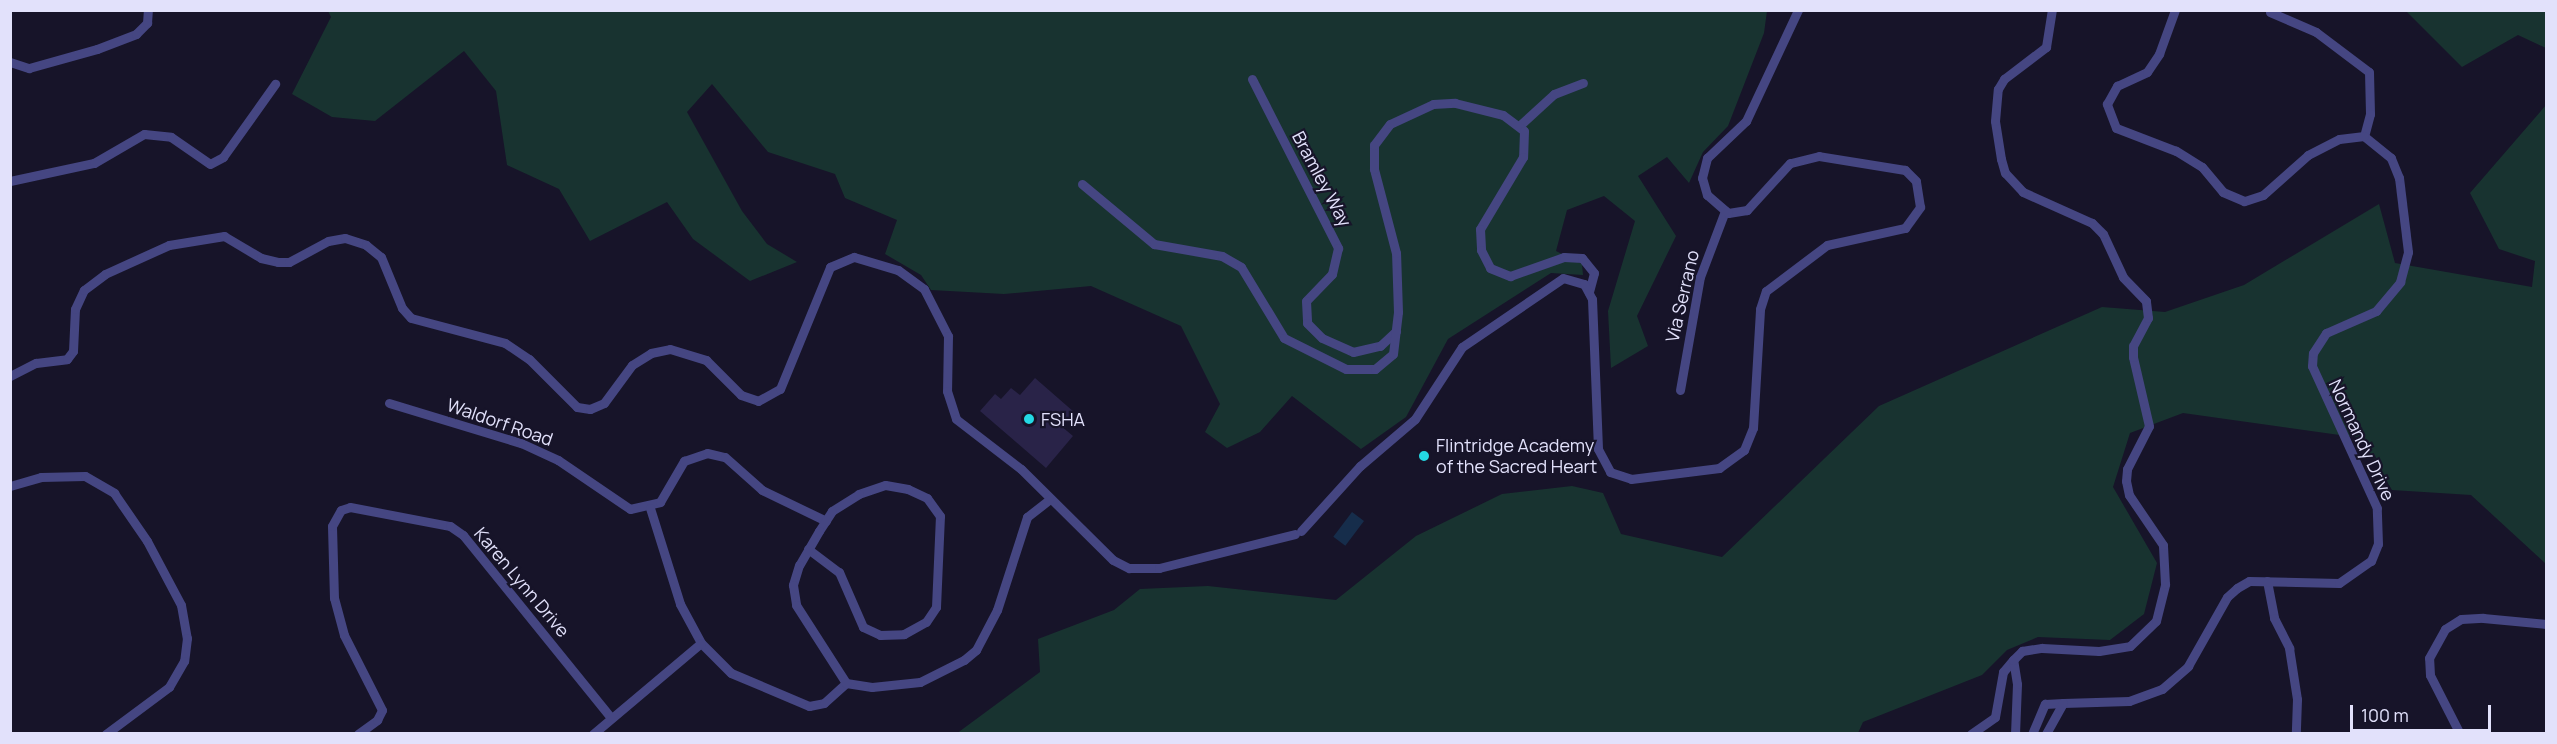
<!DOCTYPE html>
<style>
body{margin:0}
#map{position:relative;width:2557px;height:744px;overflow:hidden;background:#171429;font-family:Manrope,sans-serif}
div>[style]{position:absolute}
[style*='--x']{left:calc(var(--x)*1px);top:calc(var(--y)*1px);width:calc(var(--w)*1px);rotate:calc(var(--a)*1deg)}
.green>*{inset:0;background:#183330}
.water>*{inset:0;background:#162d4b;transform-origin:0 0}
.building>*{inset:0;background:#292348}
.minor>*{height:9px;margin:-4.5px;padding:0 4.5px;transform-origin:4.5px;border-radius:4.5px;background:#454682}
.dots>*{width:16px;height:16px;translate:-50% -50%;box-sizing:border-box;border:3px solid #171429;border-radius:50%}
span{translate:-50% -50%;white-space:nowrap;text-align:center;line-height:1.15;-webkit-text-stroke:4.5px #171429;paint-order:stroke}
.street-label{font-size:18px;color:#e2e1fb}
.poi-label{font-size:18px;color:#e2e1fb}
.left{translate:0 -50%;text-align:left}
.frame{position:absolute;inset:0;border:12px solid #e2e1fb;pointer-events:none}
.scale{position:absolute;left:2350px;top:705px;width:141px;height:27px;box-sizing:border-box;border:3px solid #e2e1fb;border-top:0;padding-left:8px;font-size:18px;line-height:21px;white-space:nowrap;color:#e2e1fb;-webkit-text-stroke:4px #171429;paint-order:stroke}
</style>
<div id="map">
<div class="green">
<div style="clip-path:polygon(328px 11px,1767px 11px,1764px 33px,1728px 126px,1703px 152px,1689px 183px,1667px 157px,1638px 176px,1676px 236px,1637px 316px,1648px 346px,1611px 368px,1608px 311px,1635px 221px,1604px 196px,1567px 210px,1556px 251px,1582px 264px,1583px 275px,1551px 273px,1448px 339px,1406px 417px,1361px 449px,1292px 396px,1260px 432px,1227px 448px,1205px 432px,1220px 404px,1181px 326px,1091px 286px,1004px 294px,931px 290px,921px 275px,885px 254px,897px 220px,845px 198px,835px 174px,768px 152px,712px 84px,687px 112px,742px 211px,767px 244px,797px 262px,750px 281px,693px 239px,667px 202px,590px 241px,559px 189px,507px 165px,496px 91px,464px 51px,375px 121px,332px 117px,292px 94px,331px 17px)"></div>
<div style="clip-path:polygon(2406px 11px,2546px 11px,2546px 48px,2518px 35px,2462px 67px)"></div>
<div style="clip-path:polygon(2546px 105px,2546px 564px,2471px 495px,2392px 490px,2361px 438px,2183px 413px,2130px 433px,2113px 487px,2157px 563px,2144px 614px,2110px 640px,2038px 637px,2007px 650px,1982px 675px,1863px 722px,1858px 733px,956px 734px,1040px 672px,1038px 639px,1114px 610px,1140px 589px,1208px 586px,1336px 600px,1416px 536px,1502px 494px,1572px 486px,1603px 493px,1621px 534px,1722px 557px,1879px 406px,2102px 307px,2165px 312px,2244px 285px,2379px 204px,2395px 263px,2532px 287px,2535px 261px,2499px 249px,2470px 193px)"></div>
</div>
<div class="water">
<div style="left:1352px;top:512px;width:15px;height:31px;rotate:37deg"></div>
</div>
<div class="building">
<div style="clip-path:polygon(1035px 378px,1074px 412px,1061px 426px,1073px 436px,1046px 468px,980px 411px,995px 394px,1001px 399px,1011px 388px,1020px 395px)"></div>
</div>
<div class="minor">
<div style="--x:2270;--y:12;--w:50;--a:23.5"></div>
<div style="--x:2316;--y:32;--w:66;--a:37"></div>
<div style="--x:2369;--y:72;--w:42;--a:88.6"></div>
<div style="--x:2370;--y:114;--w:23;--a:105"></div>
<div style="--x:10;--y:62;--w:20;--a:18"></div>
<div style="--x:29;--y:68;--w:71;--a:-15.6"></div>
<div style="--x:97;--y:49;--w:42;--a:-21"></div>
<div style="--x:136;--y:34;--w:16;--a:-45"></div>
<div style="--x:147;--y:23;--w:13;--a:-86"></div>
<div style="--x:1252;--y:79;--w:190;--a:63"></div>
<div style="--x:1338;--y:248;--w:27;--a:103"></div>
<div style="--x:1332;--y:274;--w:37;--a:134"></div>
<div style="--x:1306;--y:301;--w:22;--a:87"></div>
<div style="--x:1307;--y:323;--w:21;--a:45"></div>
<div style="--x:1322;--y:338;--w:34;--a:24"></div>
<div style="--x:1353;--y:352;--w:28;--a:-13"></div>
<div style="--x:1380;--y:346;--w:22;--a:-43"></div>
<div style="--x:1520;--y:125;--w:46;--a:-42.4"></div>
<div style="--x:1554;--y:94;--w:31;--a:-21"></div>
<div style="--x:10;--y:181;--w:86;--a:-12.1"></div>
<div style="--x:94;--y:163;--w:58;--a:-30.1"></div>
<div style="--x:144;--y:134;--w:27;--a:6"></div>
<div style="--x:171;--y:137;--w:47;--a:34.7"></div>
<div style="--x:210;--y:164;--w:15;--a:-28"></div>
<div style="--x:223;--y:157;--w:90;--a:-54.5"></div>
<div style="--x:1082;--y:184;--w:94;--a:39.8"></div>
<div style="--x:1154;--y:244;--w:69;--a:10"></div>
<div style="--x:1222;--y:256;--w:22;--a:30"></div>
<div style="--x:1241;--y:267;--w:83;--a:58.8"></div>
<div style="--x:1284;--y:338;--w:69;--a:26.6"></div>
<div style="--x:1346;--y:369;--w:29;--a:0"></div>
<div style="--x:1375;--y:369;--w:23;--a:-40"></div>
<div style="--x:1393;--y:354;--w:42;--a:-83.2"></div>
<div style="--x:1398;--y:312;--w:59;--a:-91.9"></div>
<div style="--x:1396;--y:253;--w:87;--a:-104.7"></div>
<div style="--x:1374;--y:169;--w:24;--a:-90"></div>
<div style="--x:1374;--y:145;--w:26;--a:-53"></div>
<div style="--x:1390;--y:124;--w:47;--a:-24.9"></div>
<div style="--x:1433;--y:104;--w:22;--a:-3"></div>
<div style="--x:1455;--y:103;--w:49;--a:14"></div>
<div style="--x:1503;--y:115;--w:26;--a:37"></div>
<div style="--x:1524;--y:131;--w:26;--a:92"></div>
<div style="--x:1523;--y:157;--w:84;--a:120.8"></div>
<div style="--x:1480;--y:229;--w:21;--a:87"></div>
<div style="--x:1481;--y:250;--w:20;--a:63"></div>
<div style="--x:1490;--y:268;--w:22;--a:22"></div>
<div style="--x:1510;--y:276;--w:57;--a:-19.4"></div>
<div style="--x:1564;--y:257;--w:18;--a:3"></div>
<div style="--x:1582;--y:258;--w:19;--a:51"></div>
<div style="--x:1594;--y:273;--w:20;--a:105"></div>
<div style="--x:10;--y:376;--w:29;--a:-27"></div>
<div style="--x:36;--y:363;--w:31;--a:-7"></div>
<div style="--x:67;--y:359;--w:10;--a:-53"></div>
<div style="--x:73;--y:351;--w:42;--a:-87.3"></div>
<div style="--x:75;--y:309;--w:21;--a:-65"></div>
<div style="--x:84;--y:290;--w:26;--a:-37"></div>
<div style="--x:105;--y:274;--w:70;--a:-24.4"></div>
<div style="--x:169;--y:245;--w:56;--a:-9.3"></div>
<div style="--x:224;--y:236;--w:43;--a:30.7"></div>
<div style="--x:261;--y:258;--w:17;--a:13"></div>
<div style="--x:278;--y:262;--w:11;--a:0"></div>
<div style="--x:289;--y:262;--w:44;--a:-28.3"></div>
<div style="--x:328;--y:241;--w:17;--a:-10"></div>
<div style="--x:345;--y:238;--w:22;--a:18"></div>
<div style="--x:366;--y:245;--w:19;--a:39"></div>
<div style="--x:381;--y:257;--w:55;--a:67.6"></div>
<div style="--x:402;--y:308;--w:13;--a:48"></div>
<div style="--x:411;--y:318;--w:97;--a:14.9"></div>
<div style="--x:505;--y:343;--w:29;--a:34"></div>
<div style="--x:529;--y:359;--w:68;--a:45"></div>
<div style="--x:577;--y:407;--w:13;--a:9"></div>
<div style="--x:590;--y:409;--w:15;--a:-23"></div>
<div style="--x:604;--y:403;--w:47;--a:-53.6"></div>
<div style="--x:632;--y:365;--w:22;--a:-32"></div>
<div style="--x:651;--y:353;--w:19;--a:-12"></div>
<div style="--x:670;--y:349;--w:38;--a:17"></div>
<div style="--x:706;--y:360;--w:49;--a:45"></div>
<div style="--x:741;--y:395;--w:18;--a:19"></div>
<div style="--x:758;--y:401;--w:25;--a:-29"></div>
<div style="--x:780;--y:389;--w:132;--a:-67.7"></div>
<div style="--x:830;--y:267;--w:26;--a:-23"></div>
<div style="--x:854;--y:257;--w:46;--a:16.5"></div>
<div style="--x:898;--y:270;--w:32;--a:36"></div>
<div style="--x:924;--y:289;--w:53;--a:62.9"></div>
<div style="--x:948;--y:336;--w:55;--a:91"></div>
<div style="--x:947;--y:391;--w:29;--a:72"></div>
<div style="--x:956;--y:419;--w:82;--a:37.6"></div>
<div style="--x:1021;--y:469;--w:129;--a:44.7"></div>
<div style="--x:1113;--y:560;--w:18;--a:27"></div>
<div style="--x:1129;--y:568;--w:30;--a:0"></div>
<div style="--x:1159;--y:568;--w:140;--a:-14"></div>
<div style="--x:1680;--y:390;--w:115;--a:-80"></div>
<div style="--x:1700;--y:277;--w:71;--a:-69.3"></div>
<div style="--x:389;--y:403;--w:138;--a:16.9"></div>
<div style="--x:521;--y:443;--w:41;--a:24.7"></div>
<div style="--x:558;--y:460;--w:87;--a:34.2"></div>
<div style="--x:630;--y:509;--w:31;--a:-13"></div>
<div style="--x:660;--y:502;--w:48;--a:-59.7"></div>
<div style="--x:684;--y:461;--w:24;--a:-19"></div>
<div style="--x:707;--y:453;--w:18;--a:13"></div>
<div style="--x:725;--y:457;--w:50;--a:41.7"></div>
<div style="--x:762;--y:490;--w:71;--a:25.8"></div>
<div style="--x:10;--y:486;--w:32;--a:-16"></div>
<div style="--x:41;--y:477;--w:44;--a:-1.3"></div>
<div style="--x:85;--y:476;--w:34;--a:30"></div>
<div style="--x:114;--y:493;--w:58;--a:55.5"></div>
<div style="--x:147;--y:541;--w:72;--a:62"></div>
<div style="--x:181;--y:605;--w:34;--a:80"></div>
<div style="--x:187;--y:638;--w:23;--a:97"></div>
<div style="--x:184;--y:661;--w:30;--a:120"></div>
<div style="--x:169;--y:687;--w:79;--a:143.3"></div>
<div style="--x:650;--y:508;--w:101;--a:72.6"></div>
<div style="--x:680;--y:604;--w:44;--a:61.7"></div>
<div style="--x:701;--y:643;--w:42;--a:45"></div>
<div style="--x:731;--y:673;--w:85;--a:22.9"></div>
<div style="--x:809;--y:706;--w:15;--a:-11"></div>
<div style="--x:824;--y:703;--w:30;--a:-42"></div>
<div style="--x:846;--y:683;--w:26;--a:9"></div>
<div style="--x:872;--y:687;--w:48;--a:-5.9"></div>
<div style="--x:920;--y:682;--w:49;--a:-26.6"></div>
<div style="--x:964;--y:660;--w:16;--a:-40"></div>
<div style="--x:976;--y:650;--w:45;--a:-62.3"></div>
<div style="--x:997;--y:610;--w:98;--a:-72.1"></div>
<div style="--x:1027;--y:517;--w:28;--a:-38"></div>
<div style="--x:1301;--y:531;--w:88;--a:-47.8"></div>
<div style="--x:1360;--y:466;--w:72;--a:-40.5"></div>
<div style="--x:1415;--y:419;--w:86;--a:-56.9"></div>
<div style="--x:1462;--y:347;--w:122;--a:-34.3"></div>
<div style="--x:1563;--y:278;--w:22;--a:16"></div>
<div style="--x:1584;--y:284;--w:17;--a:62"></div>
<div style="--x:1592;--y:299;--w:150;--a:87.7"></div>
<div style="--x:1598;--y:449;--w:26;--a:62"></div>
<div style="--x:1610;--y:472;--w:22;--a:18"></div>
<div style="--x:1631;--y:479;--w:89;--a:-7.1"></div>
<div style="--x:1719;--y:468;--w:31;--a:-36"></div>
<div style="--x:1744;--y:450;--w:24;--a:-68"></div>
<div style="--x:1753;--y:428;--w:119;--a:-86.6"></div>
<div style="--x:1760;--y:309;--w:19;--a:-72"></div>
<div style="--x:1766;--y:291;--w:76;--a:-37"></div>
<div style="--x:1827;--y:245;--w:80;--a:-12.3"></div>
<div style="--x:1905;--y:228;--w:26;--a:-54"></div>
<div style="--x:1920;--y:207;--w:26;--a:-99"></div>
<div style="--x:1916;--y:181;--w:16;--a:-135"></div>
<div style="--x:1905;--y:170;--w:87;--a:-170.8"></div>
<div style="--x:1819;--y:156;--w:30;--a:166"></div>
<div style="--x:1790;--y:163;--w:64;--a:132.5"></div>
<div style="--x:1747;--y:210;--w:19;--a:171"></div>
<div style="--x:1728;--y:213;--w:28;--a:-139"></div>
<div style="--x:1707;--y:195;--w:18;--a:-106"></div>
<div style="--x:1702;--y:178;--w:21;--a:-76"></div>
<div style="--x:1707;--y:158;--w:54;--a:-43.5"></div>
<div style="--x:1746;--y:121;--w:123;--a:-64.9"></div>
<div style="--x:808;--y:549;--w:39;--a:37"></div>
<div style="--x:839;--y:572;--w:60;--a:66.4"></div>
<div style="--x:863;--y:627;--w:19;--a:25"></div>
<div style="--x:880;--y:635;--w:24;--a:-2"></div>
<div style="--x:904;--y:634;--w:25;--a:-29"></div>
<div style="--x:926;--y:622;--w:18;--a:-56"></div>
<div style="--x:936;--y:607;--w:91;--a:-87.5"></div>
<div style="--x:940;--y:516;--w:22;--a:-126"></div>
<div style="--x:927;--y:498;--w:21;--a:-155"></div>
<div style="--x:908;--y:489;--w:23;--a:-170"></div>
<div style="--x:885;--y:485;--w:28;--a:161"></div>
<div style="--x:859;--y:494;--w:32;--a:148"></div>
<div style="--x:832;--y:511;--w:24;--a:123"></div>
<div style="--x:819;--y:531;--w:39;--a:120"></div>
<div style="--x:799;--y:565;--w:21;--a:107"></div>
<div style="--x:793;--y:585;--w:20;--a:81"></div>
<div style="--x:796;--y:605;--w:93;--a:57.3"></div>
<div style="--x:2267;--y:581;--w:38;--a:79"></div>
<div style="--x:2274;--y:618;--w:34;--a:63"></div>
<div style="--x:2289;--y:648;--w:52;--a:81.1"></div>
<div style="--x:2297;--y:699;--w:35;--a:92"></div>
<div style="--x:2063;--y:703;--w:66;--a:-1.7"></div>
<div style="--x:2129;--y:701;--w:35;--a:-20"></div>
<div style="--x:2162;--y:689;--w:35;--a:-41"></div>
<div style="--x:2188;--y:666;--w:79;--a:-60.5"></div>
<div style="--x:2227;--y:597;--w:13;--a:-42"></div>
<div style="--x:2237;--y:588;--w:14;--a:-30"></div>
<div style="--x:2249;--y:581;--w:90;--a:1.3"></div>
<div style="--x:2339;--y:583;--w:39;--a:-35"></div>
<div style="--x:2371;--y:561;--w:18;--a:-68"></div>
<div style="--x:2378;--y:544;--w:36;--a:-92"></div>
<div style="--x:2377;--y:508;--w:156;--a:-114.6"></div>
<div style="--x:2312;--y:366;--w:13;--a:-86"></div>
<div style="--x:2313;--y:353;--w:24;--a:-57"></div>
<div style="--x:2326;--y:333;--w:55;--a:-23.7"></div>
<div style="--x:2376;--y:311;--w:38;--a:-50"></div>
<div style="--x:2400;--y:282;--w:31;--a:-75"></div>
<div style="--x:2408;--y:252;--w:75;--a:-96.9"></div>
<div style="--x:2399;--y:178;--w:22;--a:-112"></div>
<div style="--x:2391;--y:158;--w:35;--a:-141"></div>
<div style="--x:2364;--y:136;--w:25;--a:173"></div>
<div style="--x:2339;--y:139;--w:35;--a:153"></div>
<div style="--x:2308;--y:155;--w:60;--a:138.4"></div>
<div style="--x:2263;--y:195;--w:20;--a:162"></div>
<div style="--x:2244;--y:201;--w:23;--a:-157"></div>
<div style="--x:2223;--y:192;--w:33;--a:-130"></div>
<div style="--x:2202;--y:167;--w:31;--a:-148"></div>
<div style="--x:2176;--y:151;--w:64;--a:-159"></div>
<div style="--x:2116;--y:128;--w:26;--a:-111"></div>
<div style="--x:2107;--y:104;--w:21;--a:-61"></div>
<div style="--x:2117;--y:86;--w:33;--a:-25"></div>
<div style="--x:2147;--y:72;--w:22;--a:-56"></div>
<div style="--x:2159;--y:54;--w:47;--a:-70"></div>
<div style="--x:358;--y:734;--w:24;--a:-36"></div>
<div style="--x:377;--y:720;--w:11;--a:-63"></div>
<div style="--x:382;--y:710;--w:84;--a:-116.9"></div>
<div style="--x:344;--y:635;--w:38;--a:-105"></div>
<div style="--x:334;--y:598;--w:72;--a:-91.6"></div>
<div style="--x:332;--y:526;--w:18;--a:-61"></div>
<div style="--x:341;--y:510;--w:9;--a:-18"></div>
<div style="--x:350;--y:507;--w:102;--a:10.8"></div>
<div style="--x:450;--y:526;--w:16;--a:35"></div>
<div style="--x:463;--y:535;--w:235;--a:51"></div>
<div style="--x:593;--y:734;--w:141;--a:-40.1"></div>
<div style="--x:1971;--y:734;--w:29;--a:-35"></div>
<div style="--x:1995;--y:717;--w:46;--a:-79.9"></div>
<div style="--x:2003;--y:672;--w:16;--a:-50"></div>
<div style="--x:2015;--y:734;--w:50;--a:-87.7"></div>
<div style="--x:2017;--y:684;--w:24;--a:-99"></div>
<div style="--x:2013;--y:660;--w:13;--a:-45"></div>
<div style="--x:2022;--y:651;--w:20;--a:-9"></div>
<div style="--x:2042;--y:648;--w:57;--a:3"></div>
<div style="--x:2099;--y:651;--w:31;--a:-9"></div>
<div style="--x:2130;--y:646;--w:36;--a:-44"></div>
<div style="--x:2156;--y:621;--w:38;--a:-76"></div>
<div style="--x:2165;--y:584;--w:39;--a:-93"></div>
<div style="--x:2163;--y:545;--w:60;--a:-124.2"></div>
<div style="--x:2129;--y:495;--w:14;--a:-102"></div>
<div style="--x:2126;--y:481;--w:12;--a:-85"></div>
<div style="--x:2127;--y:469;--w:48;--a:-62.9"></div>
<div style="--x:2149;--y:426;--w:71;--a:-103.1"></div>
<div style="--x:2133;--y:357;--w:11;--a:-90"></div>
<div style="--x:2133;--y:346;--w:32;--a:-62"></div>
<div style="--x:2148;--y:318;--w:17;--a:-97"></div>
<div style="--x:2146;--y:301;--w:33;--a:-134"></div>
<div style="--x:2123;--y:277;--w:47;--a:-114.9"></div>
<div style="--x:2103;--y:234;--w:16;--a:-135"></div>
<div style="--x:2092;--y:223;--w:76;--a:-155.8"></div>
<div style="--x:2023;--y:192;--w:26;--a:-133"></div>
<div style="--x:2005;--y:173;--w:15;--a:-106"></div>
<div style="--x:2001;--y:159;--w:38;--a:-99"></div>
<div style="--x:1995;--y:121;--w:32;--a:-85"></div>
<div style="--x:1998;--y:89;--w:12;--a:-59"></div>
<div style="--x:2004;--y:79;--w:53;--a:-37.3"></div>
<div style="--x:2046;--y:47;--w:37;--a:-81"></div>
<div style="--x:2032;--y:734;--w:33;--a:-67"></div>
<div style="--x:2045;--y:704;--w:18;--a:-3"></div>
<div style="--x:2063;--y:703;--w:35;--a:119"></div>
<div style="--x:2460;--y:734;--w:66;--a:-117"></div>
<div style="--x:2430;--y:675;--w:17;--a:-93"></div>
<div style="--x:2429;--y:658;--w:33;--a:-61"></div>
<div style="--x:2445;--y:629;--w:19;--a:-32"></div>
<div style="--x:2461;--y:619;--w:22;--a:-3"></div>
<div style="--x:2483;--y:618;--w:63;--a:5.4"></div>
</div>
<div class="dots">
<div style="left:1029px;top:419px;background:#24d9e4"></div>
<div style="left:1424px;top:456px;background:#24d9e4"></div>
</div>
<div class="street-label">
<span style="left:1322px;top:179px;rotate:62deg">Bramley Way</span>
<span style="left:1682px;top:296px;rotate:-77deg">Via Serrano</span>
<span style="left:500px;top:422px;rotate:19deg">Waldorf Road</span>
<span style="left:2362px;top:440px;rotate:65deg">Normandy Drive</span>
<span style="left:522px;top:582px;rotate:50deg">Karen Lynn Drive</span>
</div>
<div class="poi-label">
<span class="left" style="left:1041px;top:419px">FSHA</span>
<span class="left" style="left:1436px;top:456px">Flintridge Academy<br>of the Sacred Heart</span>
</div>
<div class="frame"></div>
<div class="scale">100 m</div>
</div>
